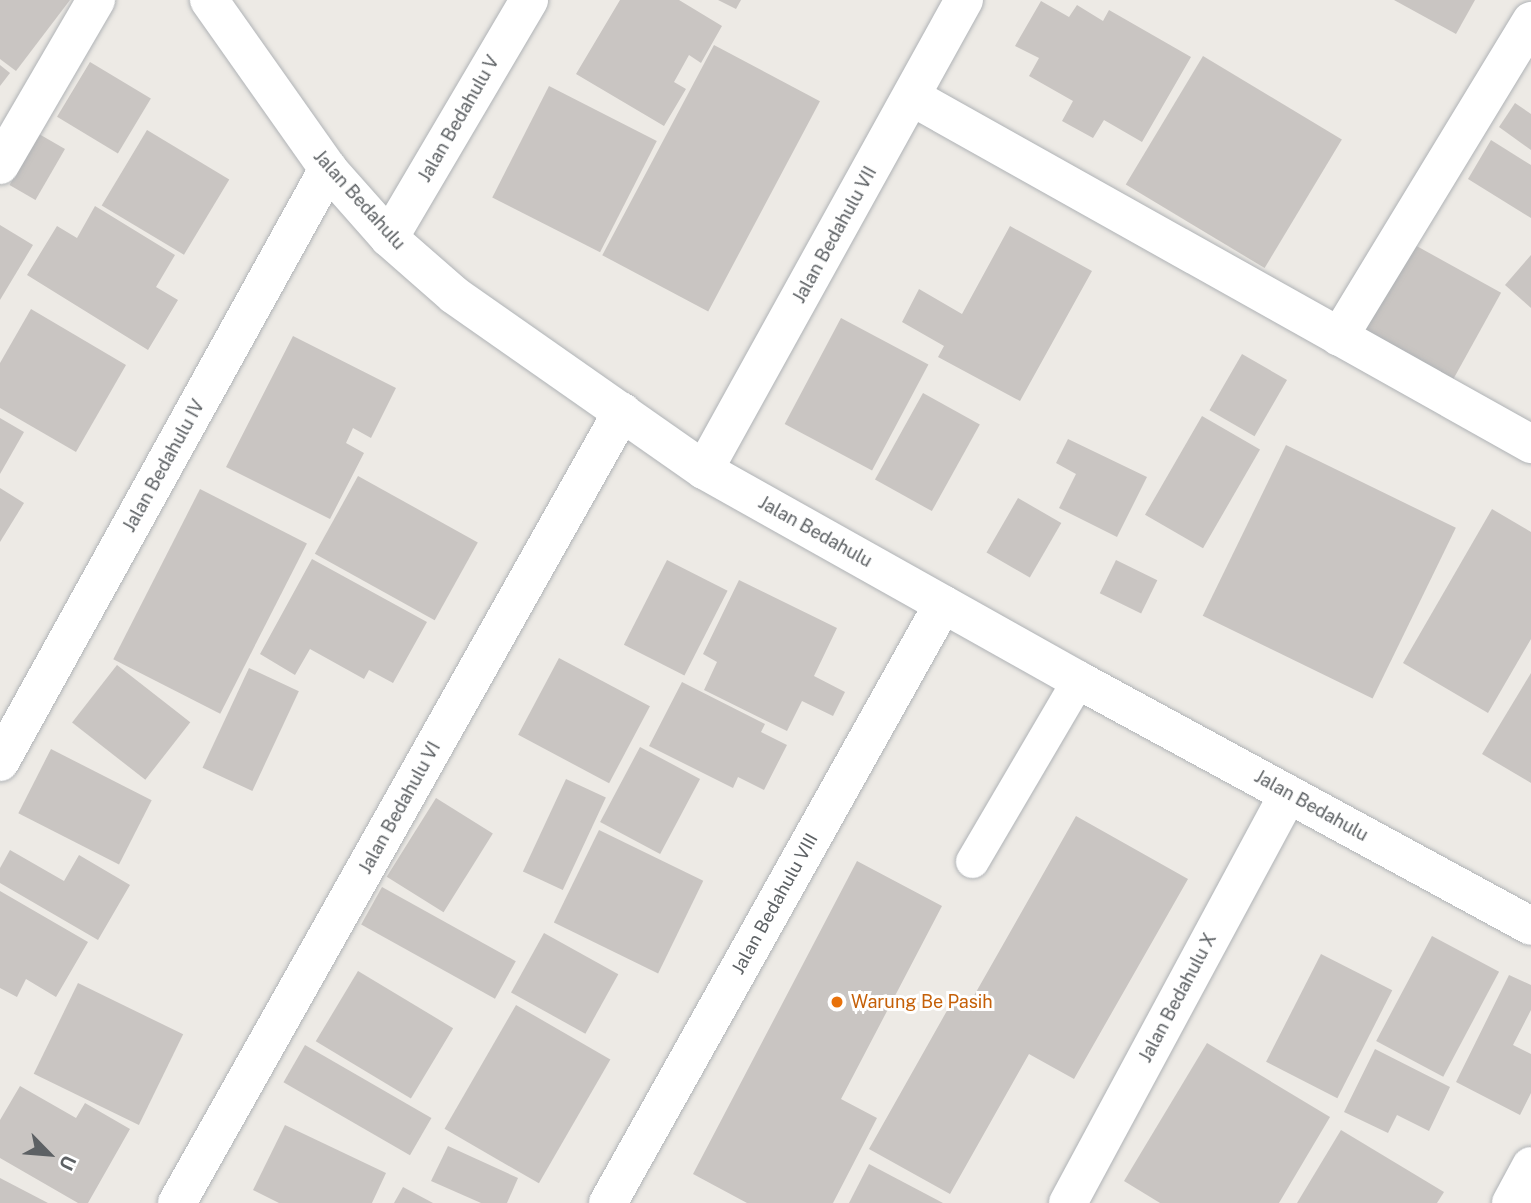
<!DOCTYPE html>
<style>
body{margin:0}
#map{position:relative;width:1531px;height:1203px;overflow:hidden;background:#edeae5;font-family:"Public Sans",sans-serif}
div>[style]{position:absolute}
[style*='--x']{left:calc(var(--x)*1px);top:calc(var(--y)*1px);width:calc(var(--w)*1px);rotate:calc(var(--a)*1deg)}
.building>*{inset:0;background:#c9c5c2;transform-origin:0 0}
.roads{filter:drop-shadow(0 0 2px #b0b3b6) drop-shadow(0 0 2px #b0b3b6)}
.service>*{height:33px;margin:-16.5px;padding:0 16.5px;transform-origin:16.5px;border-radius:16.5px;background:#fff}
.minor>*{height:38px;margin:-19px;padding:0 19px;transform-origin:19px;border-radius:19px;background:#fff}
.dots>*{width:19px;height:19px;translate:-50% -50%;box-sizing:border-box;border:4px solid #fff;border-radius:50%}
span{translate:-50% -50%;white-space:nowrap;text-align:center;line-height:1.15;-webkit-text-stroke:6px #fff;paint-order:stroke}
.street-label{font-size:18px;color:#5d6164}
.food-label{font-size:18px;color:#c56008}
.left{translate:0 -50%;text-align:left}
.north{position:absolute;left:14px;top:1119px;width:70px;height:70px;-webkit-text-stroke:5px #fff;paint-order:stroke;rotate:115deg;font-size:19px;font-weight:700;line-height:28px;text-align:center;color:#5d6164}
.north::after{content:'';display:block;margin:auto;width:24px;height:32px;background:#5d6164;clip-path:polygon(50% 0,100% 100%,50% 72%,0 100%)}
</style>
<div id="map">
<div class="building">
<div style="clip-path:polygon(0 0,70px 0,16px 71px,0 59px)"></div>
<div style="clip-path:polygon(620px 0,679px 0,722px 26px,701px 63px,689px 55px,674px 82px,686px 89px,664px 126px,576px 74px)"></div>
<div style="clip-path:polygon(718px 0,741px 0,736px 9px)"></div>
<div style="clip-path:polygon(1394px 0,1475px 0,1456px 34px)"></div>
<div style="clip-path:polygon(1041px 1px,1069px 17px,1077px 5px,1103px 21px,1109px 10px,1191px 57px,1142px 142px,1104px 120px,1093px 138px,1062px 121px,1073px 101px,1029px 76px,1039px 58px,1015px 46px)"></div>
<div style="left:714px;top:45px;width:120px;height:238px;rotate:28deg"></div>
<div style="left:1203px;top:56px;width:162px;height:150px;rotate:31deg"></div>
<div style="left:90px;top:62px;width:71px;height:64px;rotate:31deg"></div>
<div style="clip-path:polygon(0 65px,10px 73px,0 86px)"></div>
<div style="left:549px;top:86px;width:121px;height:125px;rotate:27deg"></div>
<div style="clip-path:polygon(1515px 103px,1531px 114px,1531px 150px,1499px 127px)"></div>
<div style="left:147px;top:130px;width:96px;height:88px;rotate:31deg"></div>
<div style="left:39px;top:134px;width:30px;height:59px;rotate:30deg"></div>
<div style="clip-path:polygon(1491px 140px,1531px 165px,1531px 218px,1468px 179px)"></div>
<div style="clip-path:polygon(95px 206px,175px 255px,156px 287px,178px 300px,148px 350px,27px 275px,57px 226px,77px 238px)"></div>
<div style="clip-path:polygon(0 225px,33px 245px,0 300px)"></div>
<div style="clip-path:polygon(1010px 226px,1092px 271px,1020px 401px,938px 357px,944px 346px,902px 322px,919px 289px,962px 314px)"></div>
<div style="left:1404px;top:239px;width:111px;height:103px;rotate:29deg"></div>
<div style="clip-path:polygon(1531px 255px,1531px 308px,1505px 285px)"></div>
<div style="clip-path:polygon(31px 309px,126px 365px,76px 452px,0 408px,0 363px)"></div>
<div style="left:841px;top:318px;width:99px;height:120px;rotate:28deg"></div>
<div style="clip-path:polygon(293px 336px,396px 388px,371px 438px,353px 428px,346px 443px,364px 453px,330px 519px,226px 467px)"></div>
<div style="left:1242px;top:354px;width:52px;height:65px;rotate:30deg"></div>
<div style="left:923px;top:393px;width:65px;height:99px;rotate:29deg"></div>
<div style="left:1202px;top:416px;width:67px;height:114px;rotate:30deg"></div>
<div style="clip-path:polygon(0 418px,24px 432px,0 474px)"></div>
<div style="clip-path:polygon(1068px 439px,1147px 477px,1117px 537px,1059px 508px,1076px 474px,1056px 463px)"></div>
<div style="left:1286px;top:445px;width:189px;height:190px;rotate:26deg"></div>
<div style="left:358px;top:476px;width:137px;height:89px;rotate:29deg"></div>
<div style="clip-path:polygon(0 488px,24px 503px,0 542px)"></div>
<div style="left:200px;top:489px;width:120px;height:191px;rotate:27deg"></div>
<div style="left:1018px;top:498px;width:50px;height:63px;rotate:30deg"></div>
<div style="clip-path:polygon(1492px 509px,1531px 532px,1531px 639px,1488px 713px,1403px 663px)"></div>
<div style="clip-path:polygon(312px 559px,427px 622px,393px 683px,369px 670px,364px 679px,310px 649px,295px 675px,260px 654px)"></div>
<div style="left:667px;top:560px;width:68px;height:95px;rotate:27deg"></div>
<div style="left:1116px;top:560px;width:46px;height:37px;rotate:26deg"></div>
<div style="clip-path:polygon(739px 580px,837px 628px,814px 676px,845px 692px,833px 716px,802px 701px,787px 731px,704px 690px,717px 662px,703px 654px)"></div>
<div style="left:559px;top:658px;width:103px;height:87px;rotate:28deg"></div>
<div style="left:117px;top:665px;width:93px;height:73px;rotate:38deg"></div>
<div style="left:249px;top:668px;width:55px;height:110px;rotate:25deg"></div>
<div style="clip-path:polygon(1531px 673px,1531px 783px,1482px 754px)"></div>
<div style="clip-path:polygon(682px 682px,765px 724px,761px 732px,787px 745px,764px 790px,738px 777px,733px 788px,649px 746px)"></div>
<div style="left:640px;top:747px;width:68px;height:85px;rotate:28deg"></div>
<div style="left:51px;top:749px;width:113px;height:72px;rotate:27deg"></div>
<div style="left:566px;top:779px;width:44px;height:102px;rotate:25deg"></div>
<div style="left:436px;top:798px;width:67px;height:93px;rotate:32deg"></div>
<div style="clip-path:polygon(1076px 816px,1188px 879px,1074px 1079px,1029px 1054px,950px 1194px,869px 1149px,953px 1000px,967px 1008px)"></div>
<div style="left:599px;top:830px;width:116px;height:103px;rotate:26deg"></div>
<div style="clip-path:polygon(10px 850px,64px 881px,79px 855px,130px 885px,98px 940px,0 883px,0 868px)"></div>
<div style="clip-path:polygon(857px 861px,942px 906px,841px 1099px,877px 1118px,833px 1203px,747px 1203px,693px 1174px)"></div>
<div style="left:382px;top:887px;width:153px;height:43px;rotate:29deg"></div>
<div style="clip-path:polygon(0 891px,88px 942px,56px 997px,26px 979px,17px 997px,0 988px)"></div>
<div style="left:544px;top:933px;width:85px;height:68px;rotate:29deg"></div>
<div style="left:1432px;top:936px;width:76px;height:119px;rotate:28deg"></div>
<div style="left:1321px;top:954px;width:80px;height:121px;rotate:27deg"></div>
<div style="left:358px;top:971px;width:111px;height:82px;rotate:31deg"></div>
<div style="clip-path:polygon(1509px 975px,1531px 985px,1531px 1010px,1513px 1045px,1531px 1054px,1531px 1093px,1520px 1115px,1456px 1082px)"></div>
<div style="left:78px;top:983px;width:117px;height:101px;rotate:26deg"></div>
<div style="left:516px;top:1005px;width:109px;height:143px;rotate:30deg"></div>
<div style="clip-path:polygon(1207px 1043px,1330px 1117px,1279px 1203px,1160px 1203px,1124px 1181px)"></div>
<div style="left:305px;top:1045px;width:146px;height:43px;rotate:30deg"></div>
<div style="clip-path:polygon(1375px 1049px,1450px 1087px,1429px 1131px,1397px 1115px,1388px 1133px,1344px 1112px)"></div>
<div style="clip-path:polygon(20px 1086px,76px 1118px,85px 1103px,130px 1129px,88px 1203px,78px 1203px,0 1158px,0 1120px)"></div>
<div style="clip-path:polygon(285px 1125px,386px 1173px,372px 1203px,279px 1203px,253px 1190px)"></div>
<div style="clip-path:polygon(1341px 1130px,1444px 1192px,1437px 1203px,1297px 1203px)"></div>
<div style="clip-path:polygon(448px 1146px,518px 1178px,507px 1203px,481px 1203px,431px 1181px)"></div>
<div style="clip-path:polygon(869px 1164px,943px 1203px,849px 1203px)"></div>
<div style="clip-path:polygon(0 1178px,48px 1203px,0 1203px)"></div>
<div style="clip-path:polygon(403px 1187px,433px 1203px,394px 1203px)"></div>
</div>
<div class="roads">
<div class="service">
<div style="--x:972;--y:861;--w:210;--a:-59.6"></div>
</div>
<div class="minor">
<div style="--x:209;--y:0;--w:207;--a:54.8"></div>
<div style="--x:328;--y:169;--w:92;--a:48.5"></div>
<div style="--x:389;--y:238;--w:86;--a:41.2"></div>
<div style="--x:454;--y:295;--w:305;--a:35"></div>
<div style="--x:704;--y:470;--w:429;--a:29.3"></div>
<div style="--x:1078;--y:680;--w:515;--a:28.5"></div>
<div style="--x:912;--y:97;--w:710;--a:29.27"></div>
<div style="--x:0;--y:165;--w:191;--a:-59.8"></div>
<div style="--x:389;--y:238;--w:276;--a:-59.5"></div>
<div style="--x:1339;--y:337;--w:370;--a:-58.7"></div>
<div style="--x:704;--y:470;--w:537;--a:-61.05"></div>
<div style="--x:0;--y:762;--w:678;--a:-61.05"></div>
<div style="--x:177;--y:1203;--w:908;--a:-60.64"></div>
<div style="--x:608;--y:1203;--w:686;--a:-60.78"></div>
<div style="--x:1068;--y:1203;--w:464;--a:-61.7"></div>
<div style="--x:1511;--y:1203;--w:42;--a:-61.6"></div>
</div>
</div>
<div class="dots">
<div style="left:837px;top:1002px;background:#e8710a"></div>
</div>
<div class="street-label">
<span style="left:459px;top:119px;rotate:-60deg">Jalan Bedahulu V</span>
<span style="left:359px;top:200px;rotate:48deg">Jalan Bedahulu</span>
<span style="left:835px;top:235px;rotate:-61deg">Jalan Bedahulu VII</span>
<span style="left:164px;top:466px;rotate:-61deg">Jalan Bedahulu IV</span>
<span style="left:815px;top:532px;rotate:29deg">Jalan Bedahulu</span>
<span style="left:1311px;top:806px;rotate:29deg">Jalan Bedahulu</span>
<span style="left:400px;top:808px;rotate:-61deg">Jalan Bedahulu VI</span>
<span style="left:775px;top:904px;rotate:-61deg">Jalan Bedahulu VIII</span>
<span style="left:1178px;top:998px;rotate:-62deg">Jalan Bedahulu X</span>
</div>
<div class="food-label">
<span class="left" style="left:851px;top:1002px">Warung Be Pasih</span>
</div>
<div class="north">U</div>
</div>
